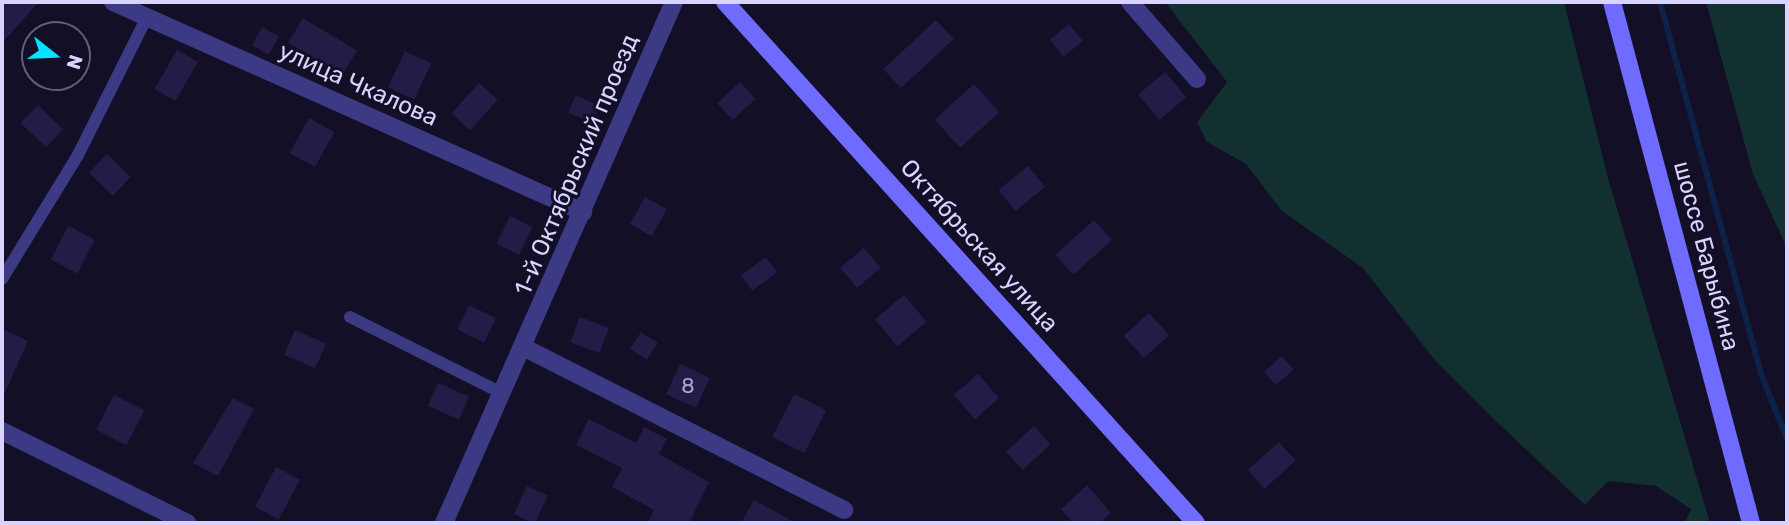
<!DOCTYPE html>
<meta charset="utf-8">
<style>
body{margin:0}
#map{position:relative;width:1789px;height:525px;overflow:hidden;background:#130f26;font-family:Rubik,sans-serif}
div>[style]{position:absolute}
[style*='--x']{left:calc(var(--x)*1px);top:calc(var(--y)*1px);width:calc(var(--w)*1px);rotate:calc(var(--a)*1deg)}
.green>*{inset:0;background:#12302f}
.stream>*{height:6px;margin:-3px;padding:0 3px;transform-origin:3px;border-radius:3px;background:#0c2248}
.building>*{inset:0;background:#241b47;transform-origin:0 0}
.lane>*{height:12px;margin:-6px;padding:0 6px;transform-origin:6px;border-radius:6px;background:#3d3a85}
.street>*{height:18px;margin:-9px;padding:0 9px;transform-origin:9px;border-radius:9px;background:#3d3a85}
.secondary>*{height:18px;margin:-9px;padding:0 9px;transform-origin:9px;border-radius:9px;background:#6f6bff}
span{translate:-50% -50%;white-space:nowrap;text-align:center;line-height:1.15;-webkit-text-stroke:6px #130f26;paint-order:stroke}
.number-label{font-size:21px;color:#aca6d1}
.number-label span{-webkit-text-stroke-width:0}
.street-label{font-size:24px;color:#d9d4ff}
.frame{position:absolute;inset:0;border:4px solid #d9d4ff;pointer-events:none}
.north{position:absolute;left:21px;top:21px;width:70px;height:70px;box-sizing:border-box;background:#130f26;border:2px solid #625e7d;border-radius:50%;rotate:108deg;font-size:19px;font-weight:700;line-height:28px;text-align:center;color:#d9d4ff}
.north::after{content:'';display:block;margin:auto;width:24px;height:32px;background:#00e5ff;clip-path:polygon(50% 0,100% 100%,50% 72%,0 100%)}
</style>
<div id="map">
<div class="green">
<div style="clip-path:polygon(1165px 2px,1564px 2px,1608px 178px,1710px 523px,1685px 523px,1691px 509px,1656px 486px,1608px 481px,1585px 505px,1499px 424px,1433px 358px,1363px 268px,1282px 211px,1246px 164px,1207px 142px,1197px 122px,1227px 82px)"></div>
<div style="clip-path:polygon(1706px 2px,1787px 2px,1787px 248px,1753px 174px)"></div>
</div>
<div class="stream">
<div style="--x:1660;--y:2;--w:385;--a:74.8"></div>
<div style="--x:1761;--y:374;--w:70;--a:68.2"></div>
</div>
<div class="building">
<div style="clip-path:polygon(7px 2px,39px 2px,2px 43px,2px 8px)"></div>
<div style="left:303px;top:18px;width:63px;height:29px;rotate:31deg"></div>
<div style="left:936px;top:20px;width:26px;height:72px;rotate:47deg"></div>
<div style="left:1069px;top:24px;width:22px;height:25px;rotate:51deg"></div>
<div style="left:262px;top:27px;width:19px;height:21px;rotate:28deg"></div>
<div style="left:177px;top:50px;width:24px;height:45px;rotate:30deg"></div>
<div style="left:405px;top:51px;width:29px;height:40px;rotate:25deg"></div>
<div style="left:1165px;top:72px;width:33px;height:35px;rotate:50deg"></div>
<div style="left:740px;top:82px;width:23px;height:31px;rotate:47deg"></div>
<div style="left:479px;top:83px;width:25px;height:41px;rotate:42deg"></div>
<div style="left:974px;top:84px;width:38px;height:53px;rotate:48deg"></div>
<div style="left:576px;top:95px;width:26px;height:19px;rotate:25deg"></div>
<div style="left:38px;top:105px;width:35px;height:25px;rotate:44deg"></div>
<div style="left:309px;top:118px;width:29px;height:40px;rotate:29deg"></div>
<div style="left:107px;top:154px;width:33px;height:26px;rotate:44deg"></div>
<div style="left:1028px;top:166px;width:27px;height:38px;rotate:51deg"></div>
<div style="left:645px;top:197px;width:25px;height:31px;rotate:29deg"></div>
<div style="left:510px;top:216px;width:25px;height:31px;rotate:26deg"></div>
<div style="left:1094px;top:220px;width:27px;height:52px;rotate:48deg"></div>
<div style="left:68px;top:226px;width:30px;height:38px;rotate:27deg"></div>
<div style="left:864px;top:248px;width:26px;height:31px;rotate:50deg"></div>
<div style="left:766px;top:257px;width:19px;height:31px;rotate:54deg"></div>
<div style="left:904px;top:295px;width:35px;height:38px;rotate:50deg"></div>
<div style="left:469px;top:305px;width:30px;height:27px;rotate:26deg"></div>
<div style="left:1149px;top:313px;width:30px;height:34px;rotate:48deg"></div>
<div style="left:580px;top:317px;width:31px;height:27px;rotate:21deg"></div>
<div style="clip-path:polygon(2px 329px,28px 341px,2px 399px)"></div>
<div style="left:295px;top:330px;width:34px;height:27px;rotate:24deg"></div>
<div style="left:641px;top:332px;width:20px;height:20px;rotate:33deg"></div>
<div style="left:1282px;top:356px;width:18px;height:24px;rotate:49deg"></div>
<div style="left:680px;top:364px;width:33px;height:33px;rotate:25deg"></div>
<div style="left:978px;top:374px;width:32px;height:32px;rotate:49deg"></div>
<div style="left:438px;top:383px;width:34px;height:25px;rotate:24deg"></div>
<div style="left:794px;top:394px;width:36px;height:48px;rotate:27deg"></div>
<div style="left:114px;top:395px;width:34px;height:39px;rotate:27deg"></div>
<div style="clip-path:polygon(233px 398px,254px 409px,218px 476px,193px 463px)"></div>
<div style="clip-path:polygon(589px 419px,636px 443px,644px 427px,667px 439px,659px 454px,709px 482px,689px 523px,648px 523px,654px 510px,612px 487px,622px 468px,576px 445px)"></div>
<div style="left:1034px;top:426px;width:25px;height:38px;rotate:48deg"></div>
<div style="left:1279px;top:442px;width:25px;height:42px;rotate:48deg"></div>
<div style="left:276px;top:467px;width:27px;height:45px;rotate:28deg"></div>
<div style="clip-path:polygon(1087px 485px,1111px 513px,1100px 523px,1073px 523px,1061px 509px)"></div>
<div style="left:527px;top:486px;width:23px;height:31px;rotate:25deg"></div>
<div style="clip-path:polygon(754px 500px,796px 523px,741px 523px)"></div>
</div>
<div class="lane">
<div style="--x:2;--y:279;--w:145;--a:-58.5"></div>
<div style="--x:78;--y:155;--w:154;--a:-63.4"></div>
<div style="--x:350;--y:317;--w:172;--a:26.6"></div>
</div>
<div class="street">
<div style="--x:113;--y:2;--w:515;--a:24.08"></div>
<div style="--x:1130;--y:2;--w:102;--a:49"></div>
<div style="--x:525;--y:348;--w:358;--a:26.9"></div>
<div style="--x:2;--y:431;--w:207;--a:26.4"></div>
<div style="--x:444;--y:523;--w:570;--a:-66.18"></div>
</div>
<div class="secondary">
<div style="--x:725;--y:2;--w:702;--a:47.89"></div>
<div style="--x:1612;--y:2;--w:539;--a:75.06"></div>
</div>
<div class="number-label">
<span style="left:688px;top:386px">8</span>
</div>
<div class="street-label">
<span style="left:358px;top:85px;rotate:24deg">улица Чкалова</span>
<span style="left:577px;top:165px;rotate:-67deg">1-й Октябрьский проезд</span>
<span style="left:979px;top:246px;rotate:48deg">Октябрьская улица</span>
<span style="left:1706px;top:256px;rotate:75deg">шоссе Барыбина</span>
</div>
<div class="frame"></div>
<div class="north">N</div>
</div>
